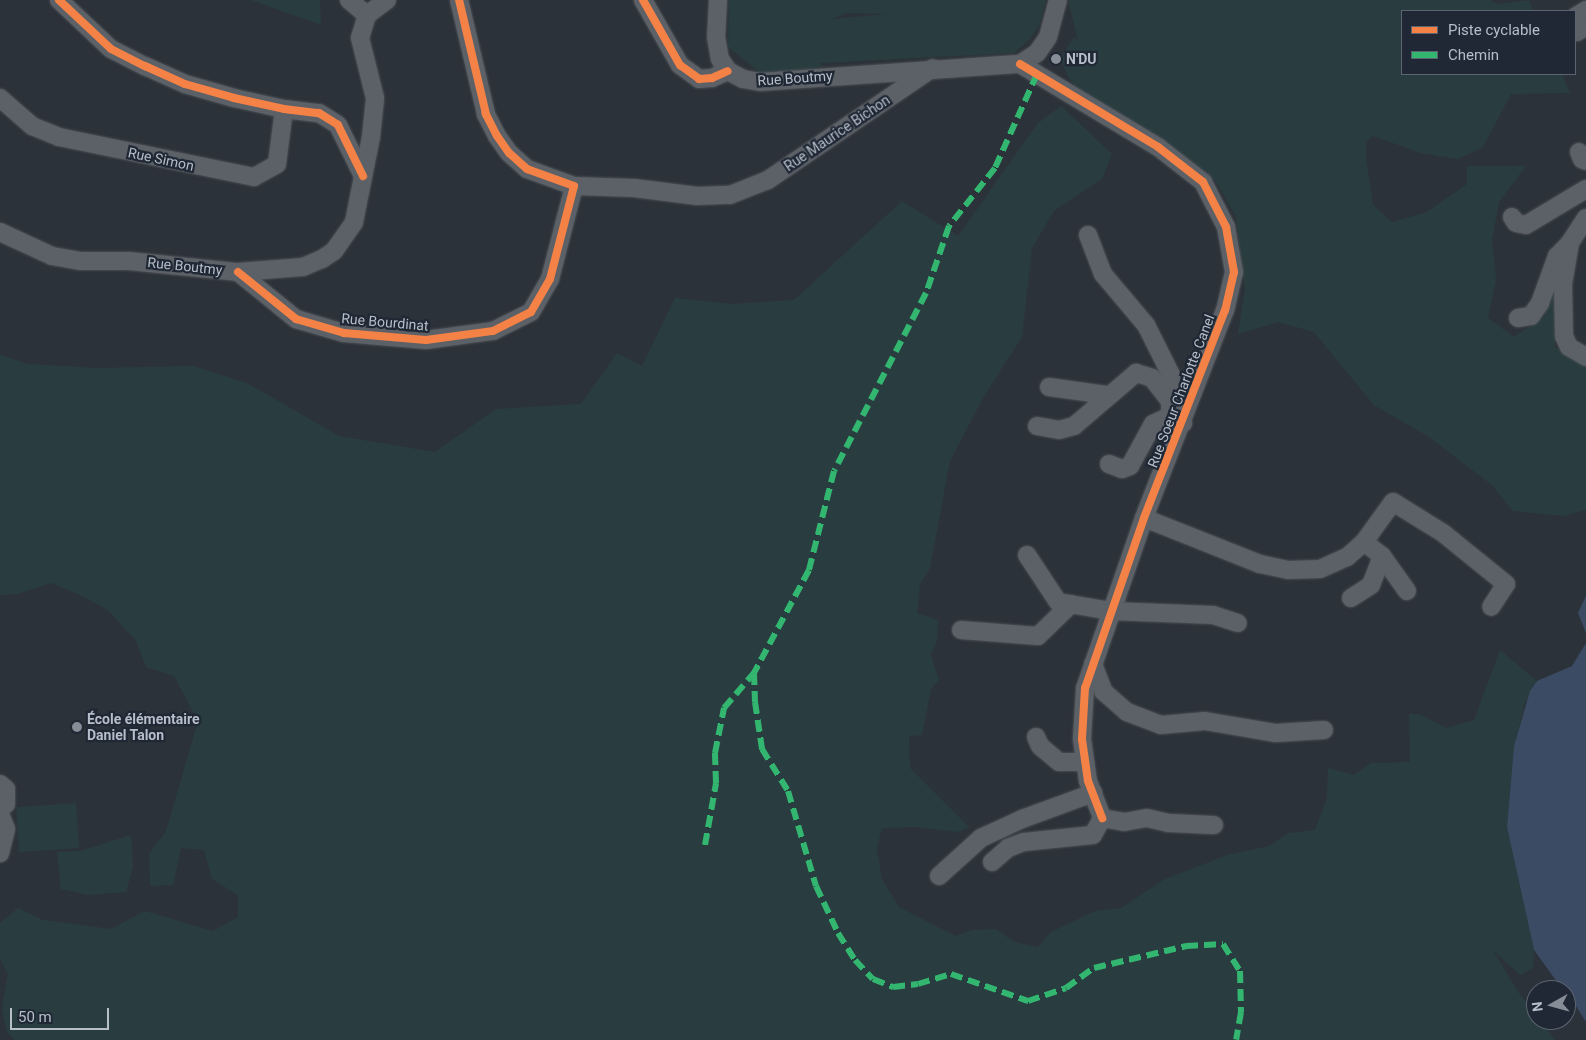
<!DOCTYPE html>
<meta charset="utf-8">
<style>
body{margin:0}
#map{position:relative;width:1586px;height:1040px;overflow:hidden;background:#2c3239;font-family:Roboto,sans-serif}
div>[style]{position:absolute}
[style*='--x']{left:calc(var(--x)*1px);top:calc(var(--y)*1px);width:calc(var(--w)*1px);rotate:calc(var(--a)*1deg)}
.green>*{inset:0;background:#293d40;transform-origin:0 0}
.water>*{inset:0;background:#3b4b64}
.roads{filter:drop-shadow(0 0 1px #4a4e54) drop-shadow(0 0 1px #4a4e54)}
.minor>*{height:18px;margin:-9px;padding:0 9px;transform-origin:9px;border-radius:9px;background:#5c6067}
.quiet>*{height:6px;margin-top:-3px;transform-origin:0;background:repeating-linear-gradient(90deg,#33b770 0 12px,transparent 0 18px)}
.cycleway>*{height:8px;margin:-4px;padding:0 4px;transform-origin:4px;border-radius:4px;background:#f48246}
.dots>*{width:14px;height:14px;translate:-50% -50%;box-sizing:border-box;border:2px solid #1f2834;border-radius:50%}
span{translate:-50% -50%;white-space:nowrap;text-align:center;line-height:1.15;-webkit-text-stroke:4.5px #1f2834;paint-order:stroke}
.poi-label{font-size:14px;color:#b6beca;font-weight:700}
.left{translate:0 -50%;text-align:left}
.street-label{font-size:14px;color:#b6beca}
.legend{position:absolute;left:1401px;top:10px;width:175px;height:65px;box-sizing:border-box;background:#1f2834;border:1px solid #5b6470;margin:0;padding:6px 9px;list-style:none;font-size:15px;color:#b6beca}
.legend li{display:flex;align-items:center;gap:10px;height:25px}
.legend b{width:25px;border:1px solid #5b6470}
.north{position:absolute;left:1526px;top:980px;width:50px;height:50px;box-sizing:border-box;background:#1f2834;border:1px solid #5b6470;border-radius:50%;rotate:263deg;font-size:14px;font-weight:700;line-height:20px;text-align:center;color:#b6beca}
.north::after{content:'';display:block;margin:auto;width:18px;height:22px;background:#868d97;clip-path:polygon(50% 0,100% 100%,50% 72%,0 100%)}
.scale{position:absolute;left:10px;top:1008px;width:99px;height:22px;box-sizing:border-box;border:2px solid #b6beca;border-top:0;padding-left:6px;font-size:15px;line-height:18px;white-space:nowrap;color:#b6beca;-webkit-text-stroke:4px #1f2834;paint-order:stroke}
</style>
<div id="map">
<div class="green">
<div style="clip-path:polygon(251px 0,320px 0,321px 25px)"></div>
<div style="clip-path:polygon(evenodd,729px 0,1046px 0,1040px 24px,1029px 40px,1014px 53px,820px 63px,823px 67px,762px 74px,728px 47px,729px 0,846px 13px,887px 14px,833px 19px,846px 13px)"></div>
<div style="clip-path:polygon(1068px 0,1490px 0,1497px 4px,1529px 0,1533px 11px,1402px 11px,1402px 74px,1562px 74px,1570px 93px,1511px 94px,1483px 147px,1458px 159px,1421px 153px,1373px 136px,1366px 142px,1366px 159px,1373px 205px,1392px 222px,1427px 212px,1467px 184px,1467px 166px,1526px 166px,1499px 202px,1492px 240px,1496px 280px,1488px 318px,1514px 337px,1545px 316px,1543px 279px,1553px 250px,1555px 347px,1586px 367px,1586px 510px,1563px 516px,1513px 511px,1493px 486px,1429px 437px,1374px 405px,1314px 332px,1278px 322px,1238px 334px,1245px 289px,1236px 217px,1217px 183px,1156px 135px,1077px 88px,1069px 78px,1060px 59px,1074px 37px,1078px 41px)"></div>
<div style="clip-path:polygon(1061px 106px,1112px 154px,1102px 179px,1054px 211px,1032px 248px,1022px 337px,984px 396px,950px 461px,930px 568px,920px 584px,917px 613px,938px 620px,937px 641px,931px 655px,939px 680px,931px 689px,922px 735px,909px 736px,910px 768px,969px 827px,959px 832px,916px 827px,882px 828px,877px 848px,882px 879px,899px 907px,955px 936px,972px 930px,996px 929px,1014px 942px,1038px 947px,1051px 932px,1095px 911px,1121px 908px,1163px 880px,1227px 855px,1269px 846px,1288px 833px,1315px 830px,1327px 798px,1328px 768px,1354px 775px,1371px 763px,1410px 762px,1409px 714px,1420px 714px,1446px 728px,1474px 720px,1500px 650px,1537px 681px,1525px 703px,1514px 746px,1507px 827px,1534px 950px,1533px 968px,1520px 975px,1493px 950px,1516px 989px,1536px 1015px,1536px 1020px,1540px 1020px,1555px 1040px,15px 1040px,7px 1032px,2px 1008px,8px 974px,0 959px,0 923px,18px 908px,43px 920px,111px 929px,145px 911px,213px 931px,238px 917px,238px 895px,212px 879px,204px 850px,181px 848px,173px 885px,150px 886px,149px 854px,166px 831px,198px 721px,174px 676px,146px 667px,136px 641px,108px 610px,82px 596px,51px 583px,17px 594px,0 595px,0 355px,28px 364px,96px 368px,193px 366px,247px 383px,339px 436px,435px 452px,496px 409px,581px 404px,617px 353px,642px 366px,675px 298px,732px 304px,794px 300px,902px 201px,958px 236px,1038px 123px)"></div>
<div style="left:76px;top:803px;width:45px;height:60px;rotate:86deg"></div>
<div style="clip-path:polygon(131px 835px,133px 867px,126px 892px,88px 895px,61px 889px,57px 852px,80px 851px)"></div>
</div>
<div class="water">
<div style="clip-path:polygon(1586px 596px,1586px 633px,1578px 613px)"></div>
<div style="clip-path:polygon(1586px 643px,1586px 1022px,1566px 990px,1563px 990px,1534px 950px,1507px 827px,1514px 746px,1530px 691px,1537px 681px,1572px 666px)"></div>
</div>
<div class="roads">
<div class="minor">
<div style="--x:59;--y:0;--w:71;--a:43.3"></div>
<div style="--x:111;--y:49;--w:38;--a:27"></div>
<div style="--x:145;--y:66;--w:44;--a:24.2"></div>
<div style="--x:185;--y:84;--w:51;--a:15.9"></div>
<div style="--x:234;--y:98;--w:51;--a:12.4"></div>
<div style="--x:284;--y:109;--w:35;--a:7"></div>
<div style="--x:319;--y:113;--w:22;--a:32"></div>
<div style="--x:338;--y:125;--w:57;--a:63.9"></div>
<div style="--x:349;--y:0;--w:23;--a:40"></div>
<div style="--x:643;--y:0;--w:75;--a:60.4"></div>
<div style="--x:680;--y:65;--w:24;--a:36"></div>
<div style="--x:699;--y:79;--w:13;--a:-4"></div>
<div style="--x:712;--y:78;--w:17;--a:-24"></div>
<div style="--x:718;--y:0;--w:37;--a:93"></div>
<div style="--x:716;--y:37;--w:22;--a:80"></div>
<div style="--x:720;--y:59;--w:14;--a:56"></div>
<div style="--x:728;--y:71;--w:17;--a:28"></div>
<div style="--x:743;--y:79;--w:17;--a:10"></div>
<div style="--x:760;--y:82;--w:261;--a:-4"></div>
<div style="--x:1020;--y:64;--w:20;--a:-33"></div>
<div style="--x:1037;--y:53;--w:19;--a:-55"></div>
<div style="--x:1048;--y:37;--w:38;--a:-75"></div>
<div style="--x:1575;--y:17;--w:13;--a:-32"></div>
<div style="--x:1577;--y:32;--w:11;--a:-34"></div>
<div style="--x:1020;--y:64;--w:161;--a:31"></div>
<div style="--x:1158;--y:147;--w:57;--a:37.9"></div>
<div style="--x:1203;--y:182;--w:51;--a:62.9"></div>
<div style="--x:1226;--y:227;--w:46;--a:79.9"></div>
<div style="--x:1234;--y:272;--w:39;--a:103"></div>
<div style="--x:1225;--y:310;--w:223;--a:111.3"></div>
<div style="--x:1144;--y:518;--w:180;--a:109.1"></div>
<div style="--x:1085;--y:688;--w:51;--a:93.4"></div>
<div style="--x:1082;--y:739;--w:42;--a:81.9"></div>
<div style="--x:1088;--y:781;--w:40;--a:69"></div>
<div style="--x:0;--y:98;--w:43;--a:41.2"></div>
<div style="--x:32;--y:126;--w:29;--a:22"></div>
<div style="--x:59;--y:137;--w:199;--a:11.6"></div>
<div style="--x:254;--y:177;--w:26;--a:-29"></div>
<div style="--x:277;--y:164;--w:55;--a:-82.7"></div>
<div style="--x:1579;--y:152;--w:8;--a:67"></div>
<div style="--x:1582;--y:159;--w:4;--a:27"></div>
<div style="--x:574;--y:186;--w:60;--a:1.9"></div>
<div style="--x:634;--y:188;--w:64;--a:7.2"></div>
<div style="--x:697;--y:196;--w:33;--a:-2"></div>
<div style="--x:730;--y:195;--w:41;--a:-21.5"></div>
<div style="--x:768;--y:180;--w:199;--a:-34.2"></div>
<div style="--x:1512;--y:217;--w:7;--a:56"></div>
<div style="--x:1516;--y:223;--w:10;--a:11"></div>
<div style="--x:1526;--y:225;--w:70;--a:-31"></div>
<div style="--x:1586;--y:218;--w:30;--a:123"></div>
<div style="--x:1570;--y:243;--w:42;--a:99.7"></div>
<div style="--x:1563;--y:284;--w:52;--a:88.9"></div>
<div style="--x:1564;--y:336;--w:12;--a:66"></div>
<div style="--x:1569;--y:347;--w:20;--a:30"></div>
<div style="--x:0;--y:232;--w:57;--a:24.8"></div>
<div style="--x:52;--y:256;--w:28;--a:10"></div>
<div style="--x:80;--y:261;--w:49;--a:0"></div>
<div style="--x:129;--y:261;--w:110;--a:5.8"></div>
<div style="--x:238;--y:272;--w:65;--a:-4.4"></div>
<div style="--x:303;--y:267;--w:21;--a:-23"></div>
<div style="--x:322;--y:259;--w:14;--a:-34"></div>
<div style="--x:334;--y:251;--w:35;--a:-55"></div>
<div style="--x:354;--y:222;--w:87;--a:-78.7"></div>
<div style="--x:371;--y:137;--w:39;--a:-84"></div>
<div style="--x:375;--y:98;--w:62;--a:-104"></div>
<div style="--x:360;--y:38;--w:24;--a:-73"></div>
<div style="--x:367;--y:15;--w:25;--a:-37"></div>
<div style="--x:1088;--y:235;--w:42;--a:69"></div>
<div style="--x:1103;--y:274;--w:67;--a:49.9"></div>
<div style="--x:1146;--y:325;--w:56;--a:63.4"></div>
<div style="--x:1171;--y:375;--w:41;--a:91.4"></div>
<div style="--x:1170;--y:416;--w:15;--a:28"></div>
<div style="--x:238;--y:272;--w:75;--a:39"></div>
<div style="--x:296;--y:319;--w:50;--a:16.3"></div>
<div style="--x:344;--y:333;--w:82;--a:4.9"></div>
<div style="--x:426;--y:340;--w:68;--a:-7.7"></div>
<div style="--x:493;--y:331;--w:42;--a:-26.6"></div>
<div style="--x:531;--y:312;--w:38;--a:-60"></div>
<div style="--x:550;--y:279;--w:96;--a:-75.5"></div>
<div style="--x:574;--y:186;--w:50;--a:-160.1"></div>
<div style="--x:527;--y:169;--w:24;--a:-138"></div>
<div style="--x:509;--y:153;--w:21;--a:-125"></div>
<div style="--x:497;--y:136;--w:25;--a:-117"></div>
<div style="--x:486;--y:114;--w:117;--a:-103.3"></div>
<div style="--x:1518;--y:318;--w:13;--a:-9"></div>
<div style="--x:1531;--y:316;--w:16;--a:-55"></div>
<div style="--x:1540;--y:303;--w:50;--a:-70.1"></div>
<div style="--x:1557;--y:256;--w:16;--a:-45"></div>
<div style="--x:1049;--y:387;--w:59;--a:7.9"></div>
<div style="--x:1037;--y:426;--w:22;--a:10"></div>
<div style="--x:1059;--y:430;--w:16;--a:-15"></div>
<div style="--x:1074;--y:426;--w:82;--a:-40.5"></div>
<div style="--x:1136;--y:373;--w:17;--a:17"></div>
<div style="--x:1152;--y:378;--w:31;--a:52"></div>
<div style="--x:1109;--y:464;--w:14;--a:21"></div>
<div style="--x:1122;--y:469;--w:9;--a:-21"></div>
<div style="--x:1130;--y:466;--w:48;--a:-61.3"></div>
<div style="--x:1153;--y:424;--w:19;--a:-25"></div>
<div style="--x:1144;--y:518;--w:125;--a:21.6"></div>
<div style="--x:1260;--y:564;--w:29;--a:12"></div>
<div style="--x:1288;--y:570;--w:32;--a:-2"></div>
<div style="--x:1320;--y:569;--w:30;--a:-24"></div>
<div style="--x:1347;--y:557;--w:23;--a:-41"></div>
<div style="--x:1364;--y:542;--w:49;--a:-54.1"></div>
<div style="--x:1393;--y:502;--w:59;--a:31.8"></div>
<div style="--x:1443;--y:533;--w:81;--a:39"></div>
<div style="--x:1506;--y:584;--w:27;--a:123"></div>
<div style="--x:1364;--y:542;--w:23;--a:38"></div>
<div style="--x:1382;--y:556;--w:43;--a:54.5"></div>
<div style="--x:1027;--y:555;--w:56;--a:56.6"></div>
<div style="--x:1058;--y:602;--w:54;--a:9.6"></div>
<div style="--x:1111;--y:611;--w:102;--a:2.2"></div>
<div style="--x:1213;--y:615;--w:26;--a:18"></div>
<div style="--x:1351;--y:598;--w:24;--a:-33"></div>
<div style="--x:1371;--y:585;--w:31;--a:-69"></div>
<div style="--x:961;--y:630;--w:77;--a:4.5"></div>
<div style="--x:1038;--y:636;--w:46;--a:-44.1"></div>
<div style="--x:1093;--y:664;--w:30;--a:69"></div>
<div style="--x:1104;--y:692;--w:30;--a:41"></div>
<div style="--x:1127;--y:712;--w:36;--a:21"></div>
<div style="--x:1161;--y:725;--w:44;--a:-5.2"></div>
<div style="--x:1205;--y:721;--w:72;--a:9.6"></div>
<div style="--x:1276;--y:733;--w:48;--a:-3.6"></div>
<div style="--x:1036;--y:737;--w:10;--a:66"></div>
<div style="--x:1040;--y:746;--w:25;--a:40"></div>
<div style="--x:1059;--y:762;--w:26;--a:0"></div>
<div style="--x:0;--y:784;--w:8;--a:40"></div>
<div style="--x:6;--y:789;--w:15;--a:90"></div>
<div style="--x:6;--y:804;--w:7;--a:153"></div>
<div style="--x:0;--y:814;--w:16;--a:68"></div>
<div style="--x:6;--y:829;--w:25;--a:104"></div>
<div style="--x:1102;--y:818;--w:22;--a:10"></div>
<div style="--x:1124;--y:822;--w:23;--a:-10"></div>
<div style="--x:1147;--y:818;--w:22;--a:13"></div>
<div style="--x:1168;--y:823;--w:46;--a:2.5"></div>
<div style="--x:992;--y:862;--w:21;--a:-41"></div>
<div style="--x:1008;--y:848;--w:17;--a:-21"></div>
<div style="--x:1024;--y:842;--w:69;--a:-5.8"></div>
<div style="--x:1093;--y:835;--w:19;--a:-62"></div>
<div style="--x:939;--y:876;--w:57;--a:-42.1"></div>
<div style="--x:981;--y:838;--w:45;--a:-24.9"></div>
<div style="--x:1022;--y:819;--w:76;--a:-20.1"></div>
</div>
</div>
<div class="quiet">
<div style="--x:1037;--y:74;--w:103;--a:114.1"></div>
<div style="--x:995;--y:168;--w:74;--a:128.4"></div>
<div style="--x:949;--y:226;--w:71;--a:108.9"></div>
<div style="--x:926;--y:293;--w:200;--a:117.3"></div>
<div style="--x:834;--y:471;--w:102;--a:104.2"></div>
<div style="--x:809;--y:570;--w:117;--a:118.1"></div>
<div style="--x:754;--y:673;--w:29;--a:88"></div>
<div style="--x:755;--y:702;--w:48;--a:81.5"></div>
<div style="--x:762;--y:749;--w:49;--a:58.2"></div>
<div style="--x:788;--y:791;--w:99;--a:73.6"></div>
<div style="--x:816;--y:886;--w:52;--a:64.9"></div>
<div style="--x:838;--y:933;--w:32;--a:58"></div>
<div style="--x:855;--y:960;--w:26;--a:47"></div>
<div style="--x:873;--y:979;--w:22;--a:22"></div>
<div style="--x:893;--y:987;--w:25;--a:-7"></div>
<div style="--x:918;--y:984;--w:34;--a:-17"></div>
<div style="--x:951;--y:974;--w:82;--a:19.3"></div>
<div style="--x:1028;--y:1001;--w:40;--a:-18.9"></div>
<div style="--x:1066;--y:988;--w:34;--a:-36"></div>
<div style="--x:1094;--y:968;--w:95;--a:-13.4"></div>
<div style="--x:1186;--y:946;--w:37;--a:-3"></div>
<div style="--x:1223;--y:944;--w:32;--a:58"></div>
<div style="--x:1240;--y:971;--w:41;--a:88.6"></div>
<div style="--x:1241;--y:1012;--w:28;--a:100"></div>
<div style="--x:705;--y:845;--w:63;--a:-79.9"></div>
<div style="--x:716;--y:783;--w:30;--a:-92"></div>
<div style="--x:715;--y:753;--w:46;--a:-78.7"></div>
<div style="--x:724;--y:708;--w:46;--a:-49.4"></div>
</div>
<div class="cycleway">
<div style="--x:59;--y:0;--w:71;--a:43.3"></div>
<div style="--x:111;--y:49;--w:38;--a:27"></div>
<div style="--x:145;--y:66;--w:44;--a:24.2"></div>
<div style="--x:185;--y:84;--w:51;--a:15.9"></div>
<div style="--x:234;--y:98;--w:51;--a:12.4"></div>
<div style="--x:284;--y:109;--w:35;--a:7"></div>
<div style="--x:319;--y:113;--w:22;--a:32"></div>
<div style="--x:338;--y:125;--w:57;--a:63.9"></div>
<div style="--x:643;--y:0;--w:75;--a:60.4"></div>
<div style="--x:680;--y:65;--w:24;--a:36"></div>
<div style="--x:699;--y:79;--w:13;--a:-4"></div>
<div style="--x:712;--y:78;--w:17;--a:-24"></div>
<div style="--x:1020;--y:64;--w:161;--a:31"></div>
<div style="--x:1158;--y:147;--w:57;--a:37.9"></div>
<div style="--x:1203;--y:182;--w:51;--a:62.9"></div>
<div style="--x:1226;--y:227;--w:46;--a:79.9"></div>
<div style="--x:1234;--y:272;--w:39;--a:103"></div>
<div style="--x:1225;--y:310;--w:223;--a:111.3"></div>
<div style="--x:1144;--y:518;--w:180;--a:109.1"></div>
<div style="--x:1085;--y:688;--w:51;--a:93.4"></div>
<div style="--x:1082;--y:739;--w:42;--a:81.9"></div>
<div style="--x:1088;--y:781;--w:40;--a:69"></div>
<div style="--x:238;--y:272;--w:75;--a:39"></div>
<div style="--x:296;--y:319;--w:50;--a:16.3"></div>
<div style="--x:344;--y:333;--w:82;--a:4.9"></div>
<div style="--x:426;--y:340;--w:68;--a:-7.7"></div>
<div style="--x:493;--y:331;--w:42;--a:-26.6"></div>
<div style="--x:531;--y:312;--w:38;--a:-60"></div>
<div style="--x:550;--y:279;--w:96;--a:-75.5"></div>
<div style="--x:574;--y:186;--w:50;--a:-160.1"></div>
<div style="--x:527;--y:169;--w:24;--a:-138"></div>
<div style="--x:509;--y:153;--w:21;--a:-125"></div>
<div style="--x:497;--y:136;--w:25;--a:-117"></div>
<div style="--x:486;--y:114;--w:117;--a:-103.3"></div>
</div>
<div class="dots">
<div style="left:1056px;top:59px;background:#868d97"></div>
<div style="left:77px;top:727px;background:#868d97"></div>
</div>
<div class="poi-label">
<span class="left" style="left:1066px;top:59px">N'DU</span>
<span class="left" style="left:87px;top:727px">École élémentaire<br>Daniel Talon</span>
</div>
<div class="street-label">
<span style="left:795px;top:78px;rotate:-4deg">Rue Boutmy</span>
<span style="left:837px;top:133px;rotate:-34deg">Rue Maurice Bichon</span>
<span style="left:161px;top:159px;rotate:12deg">Rue Simon</span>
<span style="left:185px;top:266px;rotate:6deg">Rue Boutmy</span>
<span style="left:385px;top:322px;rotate:5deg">Rue Bourdinat</span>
<span style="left:1181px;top:391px;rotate:-69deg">Rue Soeur Charlotte Canel</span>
</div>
<ul class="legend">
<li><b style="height:6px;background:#f48246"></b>Piste cyclable</li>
<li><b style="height:6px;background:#33b770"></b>Chemin</li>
</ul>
<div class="north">N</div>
<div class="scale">50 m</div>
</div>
